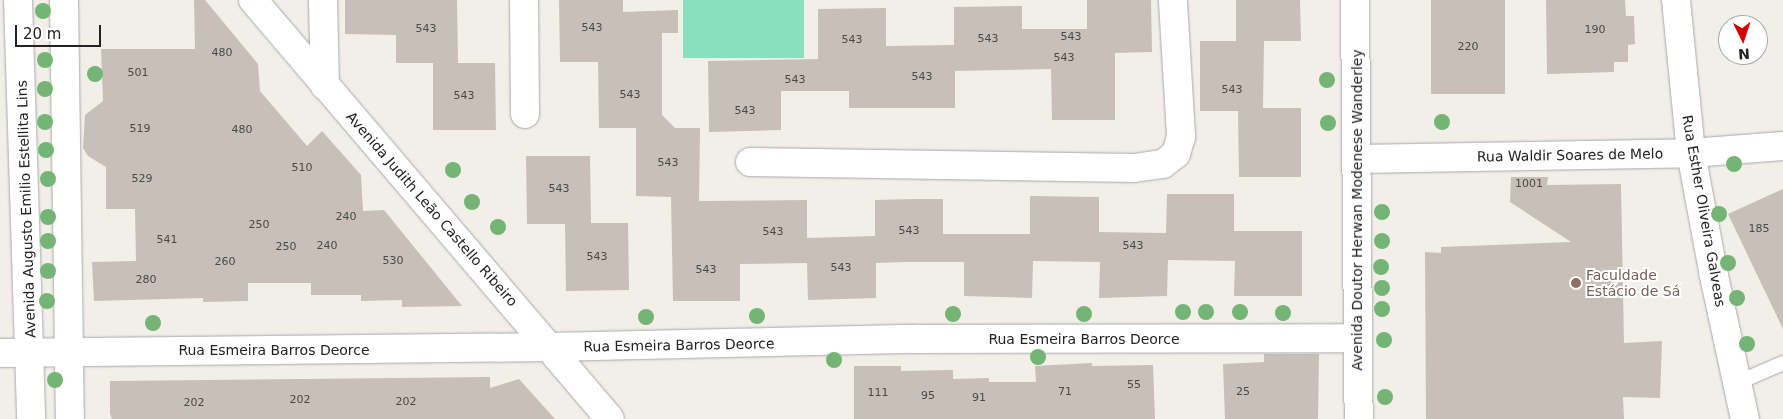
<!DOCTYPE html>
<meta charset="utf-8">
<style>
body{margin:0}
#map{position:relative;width:1783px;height:419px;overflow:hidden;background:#f2efe9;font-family:"DejaVu Sans",sans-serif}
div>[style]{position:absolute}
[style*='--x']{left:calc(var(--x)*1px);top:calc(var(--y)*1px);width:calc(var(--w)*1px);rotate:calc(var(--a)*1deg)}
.pitch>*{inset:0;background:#88e0be;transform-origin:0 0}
.building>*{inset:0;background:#c7bfb8;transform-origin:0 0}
.roads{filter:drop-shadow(0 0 1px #a9a9a9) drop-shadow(0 0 1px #a9a9a9)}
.lane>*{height:14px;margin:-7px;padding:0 7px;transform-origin:7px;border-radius:7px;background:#fff}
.street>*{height:28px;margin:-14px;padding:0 14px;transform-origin:14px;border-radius:14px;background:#fff}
.trees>*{width:16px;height:16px;margin:-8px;border-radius:50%;background:#74b475}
.dots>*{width:14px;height:14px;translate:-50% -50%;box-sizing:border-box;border:2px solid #fff;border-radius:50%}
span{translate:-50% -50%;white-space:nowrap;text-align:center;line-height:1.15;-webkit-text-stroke:4px #fff;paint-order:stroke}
.number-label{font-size:11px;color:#4b4948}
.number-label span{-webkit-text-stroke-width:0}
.street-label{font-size:14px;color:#222}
.education-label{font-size:14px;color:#785e54}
.left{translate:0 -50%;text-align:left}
.north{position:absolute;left:1718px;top:15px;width:50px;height:50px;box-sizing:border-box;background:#fff;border:1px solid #a7a7a7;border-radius:50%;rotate:176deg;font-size:14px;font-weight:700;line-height:20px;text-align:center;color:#222}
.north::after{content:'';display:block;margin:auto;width:18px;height:22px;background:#d40000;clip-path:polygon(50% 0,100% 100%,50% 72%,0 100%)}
.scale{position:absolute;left:15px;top:25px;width:86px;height:22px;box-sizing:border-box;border:2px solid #222;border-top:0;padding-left:6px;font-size:15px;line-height:18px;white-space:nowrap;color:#222;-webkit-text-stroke:4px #fff;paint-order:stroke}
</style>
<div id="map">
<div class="pitch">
<div style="left:683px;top:0;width:121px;height:58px"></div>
</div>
<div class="building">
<div style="clip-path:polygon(194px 0,205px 0,258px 64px,260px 91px,307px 146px,322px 131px,361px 175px,363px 211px,384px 210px,462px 306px,402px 307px,402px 300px,361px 301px,361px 295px,311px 295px,311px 283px,248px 283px,248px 301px,203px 302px,203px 298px,94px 301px,92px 262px,136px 261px,135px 209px,106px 209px,106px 167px,88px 156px,83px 148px,85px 115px,103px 101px,101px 49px,195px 49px)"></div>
<div style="clip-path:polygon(345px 0,457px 0,458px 63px,495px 63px,496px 130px,433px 130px,433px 63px,396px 63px,396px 35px,345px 34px)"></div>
<div style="clip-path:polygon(559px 0,623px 0,623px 12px,678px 10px,678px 33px,662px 33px,662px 115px,675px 128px,700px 128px,699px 201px,807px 200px,807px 238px,875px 236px,875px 200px,914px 199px,943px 199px,943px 234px,1030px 234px,1030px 196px,1099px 197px,1099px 232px,1166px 233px,1167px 194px,1234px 194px,1234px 231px,1302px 231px,1302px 296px,1234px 296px,1235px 261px,1168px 260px,1167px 296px,1099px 298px,1100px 262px,1033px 261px,1032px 298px,964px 296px,964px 262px,904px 262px,876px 263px,876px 298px,808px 300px,807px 263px,740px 264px,740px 301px,673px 301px,671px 197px,636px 196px,636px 128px,599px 128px,598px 62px,560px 62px)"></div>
<div style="clip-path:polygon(1087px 0,1151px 0,1152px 52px,1115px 53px,1115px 120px,1052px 120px,1051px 69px,955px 71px,955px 108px,849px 108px,849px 91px,781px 91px,781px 130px,709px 132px,708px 61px,818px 59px,818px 9px,886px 8px,886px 46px,954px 45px,954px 7px,1022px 6px,1022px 29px,1087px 29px)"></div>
<div style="clip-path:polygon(1236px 0,1300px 0,1301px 41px,1264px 41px,1263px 108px,1301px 108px,1301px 177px,1239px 177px,1238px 111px,1200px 111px,1200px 41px,1236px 41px)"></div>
<div style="left:1431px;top:0;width:74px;height:94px"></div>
<div style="clip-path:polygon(1546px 0,1625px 0,1626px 16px,1634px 16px,1635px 44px,1628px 45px,1628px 62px,1614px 62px,1614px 72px,1547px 74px)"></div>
<div style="clip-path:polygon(526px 156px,590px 156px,591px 223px,628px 223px,629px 290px,566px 291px,565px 224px,527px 224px)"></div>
<div style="clip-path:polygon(1511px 177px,1548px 177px,1547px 185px,1621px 184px,1624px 343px,1662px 341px,1660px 398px,1623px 397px,1624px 419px,1426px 419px,1425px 252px,1441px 253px,1441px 247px,1571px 242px,1510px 202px)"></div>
<div style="clip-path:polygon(1783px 189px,1783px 329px,1728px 214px)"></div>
<div style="clip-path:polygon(1264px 354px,1319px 354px,1318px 419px,1225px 419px,1223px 364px,1264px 362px)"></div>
<div style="clip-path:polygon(1092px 363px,1092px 366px,1153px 365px,1155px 419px,854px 419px,854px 366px,901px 366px,901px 371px,953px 370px,953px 379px,989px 378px,989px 382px,1036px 382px,1035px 366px)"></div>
<div style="clip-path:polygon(490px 377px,490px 388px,519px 379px,555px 419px,112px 419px,110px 414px,110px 381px)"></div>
</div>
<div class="roads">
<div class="lane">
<div style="--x:1737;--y:383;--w:50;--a:-23.5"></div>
</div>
<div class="street">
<div style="--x:18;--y:0;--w:419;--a:88.2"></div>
<div style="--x:64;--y:0;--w:419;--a:89.2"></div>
<div style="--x:253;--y:0;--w:550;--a:49.57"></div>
<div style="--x:323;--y:0;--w:86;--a:88.7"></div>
<div style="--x:524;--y:0;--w:114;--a:89.5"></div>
<div style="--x:1355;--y:0;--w:419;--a:89.5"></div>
<div style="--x:1676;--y:0;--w:154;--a:84.4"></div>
<div style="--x:1691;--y:153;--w:125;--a:79.4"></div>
<div style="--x:1714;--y:276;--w:146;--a:77.8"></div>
<div style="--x:1357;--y:159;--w:334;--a:-1"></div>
<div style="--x:1691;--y:153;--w:92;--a:-4.4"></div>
<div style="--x:750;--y:162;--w:384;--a:0.9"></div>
<div style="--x:1134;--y:168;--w:29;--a:-8"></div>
<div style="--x:1163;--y:164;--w:16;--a:-38"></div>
<div style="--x:1176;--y:154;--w:19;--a:-74"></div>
<div style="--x:1181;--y:136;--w:136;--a:-93.4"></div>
<div style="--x:0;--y:353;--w:551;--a:-0.62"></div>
<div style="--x:551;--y:347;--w:364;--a:-1.3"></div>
<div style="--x:915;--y:339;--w:442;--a:-0.1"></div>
</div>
</div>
<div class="trees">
<div style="left:43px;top:11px"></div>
<div style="left:45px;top:60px"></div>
<div style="left:95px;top:74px"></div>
<div style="left:1327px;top:80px"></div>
<div style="left:45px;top:89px"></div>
<div style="left:45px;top:122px"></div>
<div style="left:1442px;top:122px"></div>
<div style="left:1328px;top:123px"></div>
<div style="left:46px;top:150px"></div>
<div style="left:1734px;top:164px"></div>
<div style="left:453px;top:170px"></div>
<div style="left:48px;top:179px"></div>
<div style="left:472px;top:202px"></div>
<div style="left:1382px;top:212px"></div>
<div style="left:1719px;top:214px"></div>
<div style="left:48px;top:217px"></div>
<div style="left:498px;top:227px"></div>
<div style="left:48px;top:241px"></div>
<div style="left:1382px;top:241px"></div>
<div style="left:1728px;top:263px"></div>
<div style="left:1381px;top:267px"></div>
<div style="left:48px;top:271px"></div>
<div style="left:1382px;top:288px"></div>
<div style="left:1737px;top:298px"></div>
<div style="left:47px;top:301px"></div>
<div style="left:1382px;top:309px"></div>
<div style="left:1183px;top:312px"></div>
<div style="left:1206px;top:312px"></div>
<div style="left:1240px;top:312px"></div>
<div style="left:1283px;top:313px"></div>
<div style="left:953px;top:314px"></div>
<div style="left:1084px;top:314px"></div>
<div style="left:757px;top:316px"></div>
<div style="left:646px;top:317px"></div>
<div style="left:153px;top:323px"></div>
<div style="left:1384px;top:340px"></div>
<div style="left:1747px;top:344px"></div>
<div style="left:1038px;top:357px"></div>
<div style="left:834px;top:360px"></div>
<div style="left:55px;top:380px"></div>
<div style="left:1385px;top:397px"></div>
</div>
<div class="dots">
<div style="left:1576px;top:283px;background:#8d6e63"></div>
</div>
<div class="number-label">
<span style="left:592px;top:28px">543</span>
<span style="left:426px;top:29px">543</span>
<span style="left:1595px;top:30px">190</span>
<span style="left:1071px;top:37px">543</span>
<span style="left:988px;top:39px">543</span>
<span style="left:852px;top:40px">543</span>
<span style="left:1468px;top:47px">220</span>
<span style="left:222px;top:53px">480</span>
<span style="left:1064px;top:58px">543</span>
<span style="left:138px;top:73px">501</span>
<span style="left:922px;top:77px">543</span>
<span style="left:795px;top:80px">543</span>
<span style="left:1232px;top:90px">543</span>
<span style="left:630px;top:95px">543</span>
<span style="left:464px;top:96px">543</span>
<span style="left:745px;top:111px">543</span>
<span style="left:140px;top:129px">519</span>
<span style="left:242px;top:130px">480</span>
<span style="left:668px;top:163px">543</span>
<span style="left:302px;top:168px">510</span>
<span style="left:142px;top:179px">529</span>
<span style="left:1529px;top:184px">1001</span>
<span style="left:559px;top:189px">543</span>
<span style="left:346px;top:217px">240</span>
<span style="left:259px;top:225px">250</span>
<span style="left:1759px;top:229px">185</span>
<span style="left:909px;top:231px">543</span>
<span style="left:773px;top:232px">543</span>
<span style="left:167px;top:240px">541</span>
<span style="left:327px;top:246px">240</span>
<span style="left:1133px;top:246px">543</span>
<span style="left:286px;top:247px">250</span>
<span style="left:597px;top:257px">543</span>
<span style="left:393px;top:261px">530</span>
<span style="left:225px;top:262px">260</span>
<span style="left:841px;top:268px">543</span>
<span style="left:706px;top:270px">543</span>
<span style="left:146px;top:280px">280</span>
<span style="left:1134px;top:385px">55</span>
<span style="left:1065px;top:392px">71</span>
<span style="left:1243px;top:392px">25</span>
<span style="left:878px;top:393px">111</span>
<span style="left:928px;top:396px">95</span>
<span style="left:979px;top:398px">91</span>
<span style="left:300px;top:400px">202</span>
<span style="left:406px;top:402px">202</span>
<span style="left:194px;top:403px">202</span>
</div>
<div class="street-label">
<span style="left:1570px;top:155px;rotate:-1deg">Rua Waldir Soares de Melo</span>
<span style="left:26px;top:209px;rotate:-92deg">Avenida Augusto Emilio Estellita Lins</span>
<span style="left:432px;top:209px;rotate:49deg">Avenida Judith Leão Castello Ribeiro</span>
<span style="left:1357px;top:210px;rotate:-90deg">Avenida Doutor Herwan Modenese Wanderley</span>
<span style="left:1704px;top:211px;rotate:80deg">Rua Esther Oliveira Galveas</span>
<span style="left:1084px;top:339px">Rua Esmeira Barros Deorce</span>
<span style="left:679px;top:345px;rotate:-1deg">Rua Esmeira Barros Deorce</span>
<span style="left:274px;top:350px">Rua Esmeira Barros Deorce</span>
</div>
<div class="education-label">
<span class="left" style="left:1586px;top:283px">Faculdade<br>Estácio de Sá</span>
</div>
<div class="north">N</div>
<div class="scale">20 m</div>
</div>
